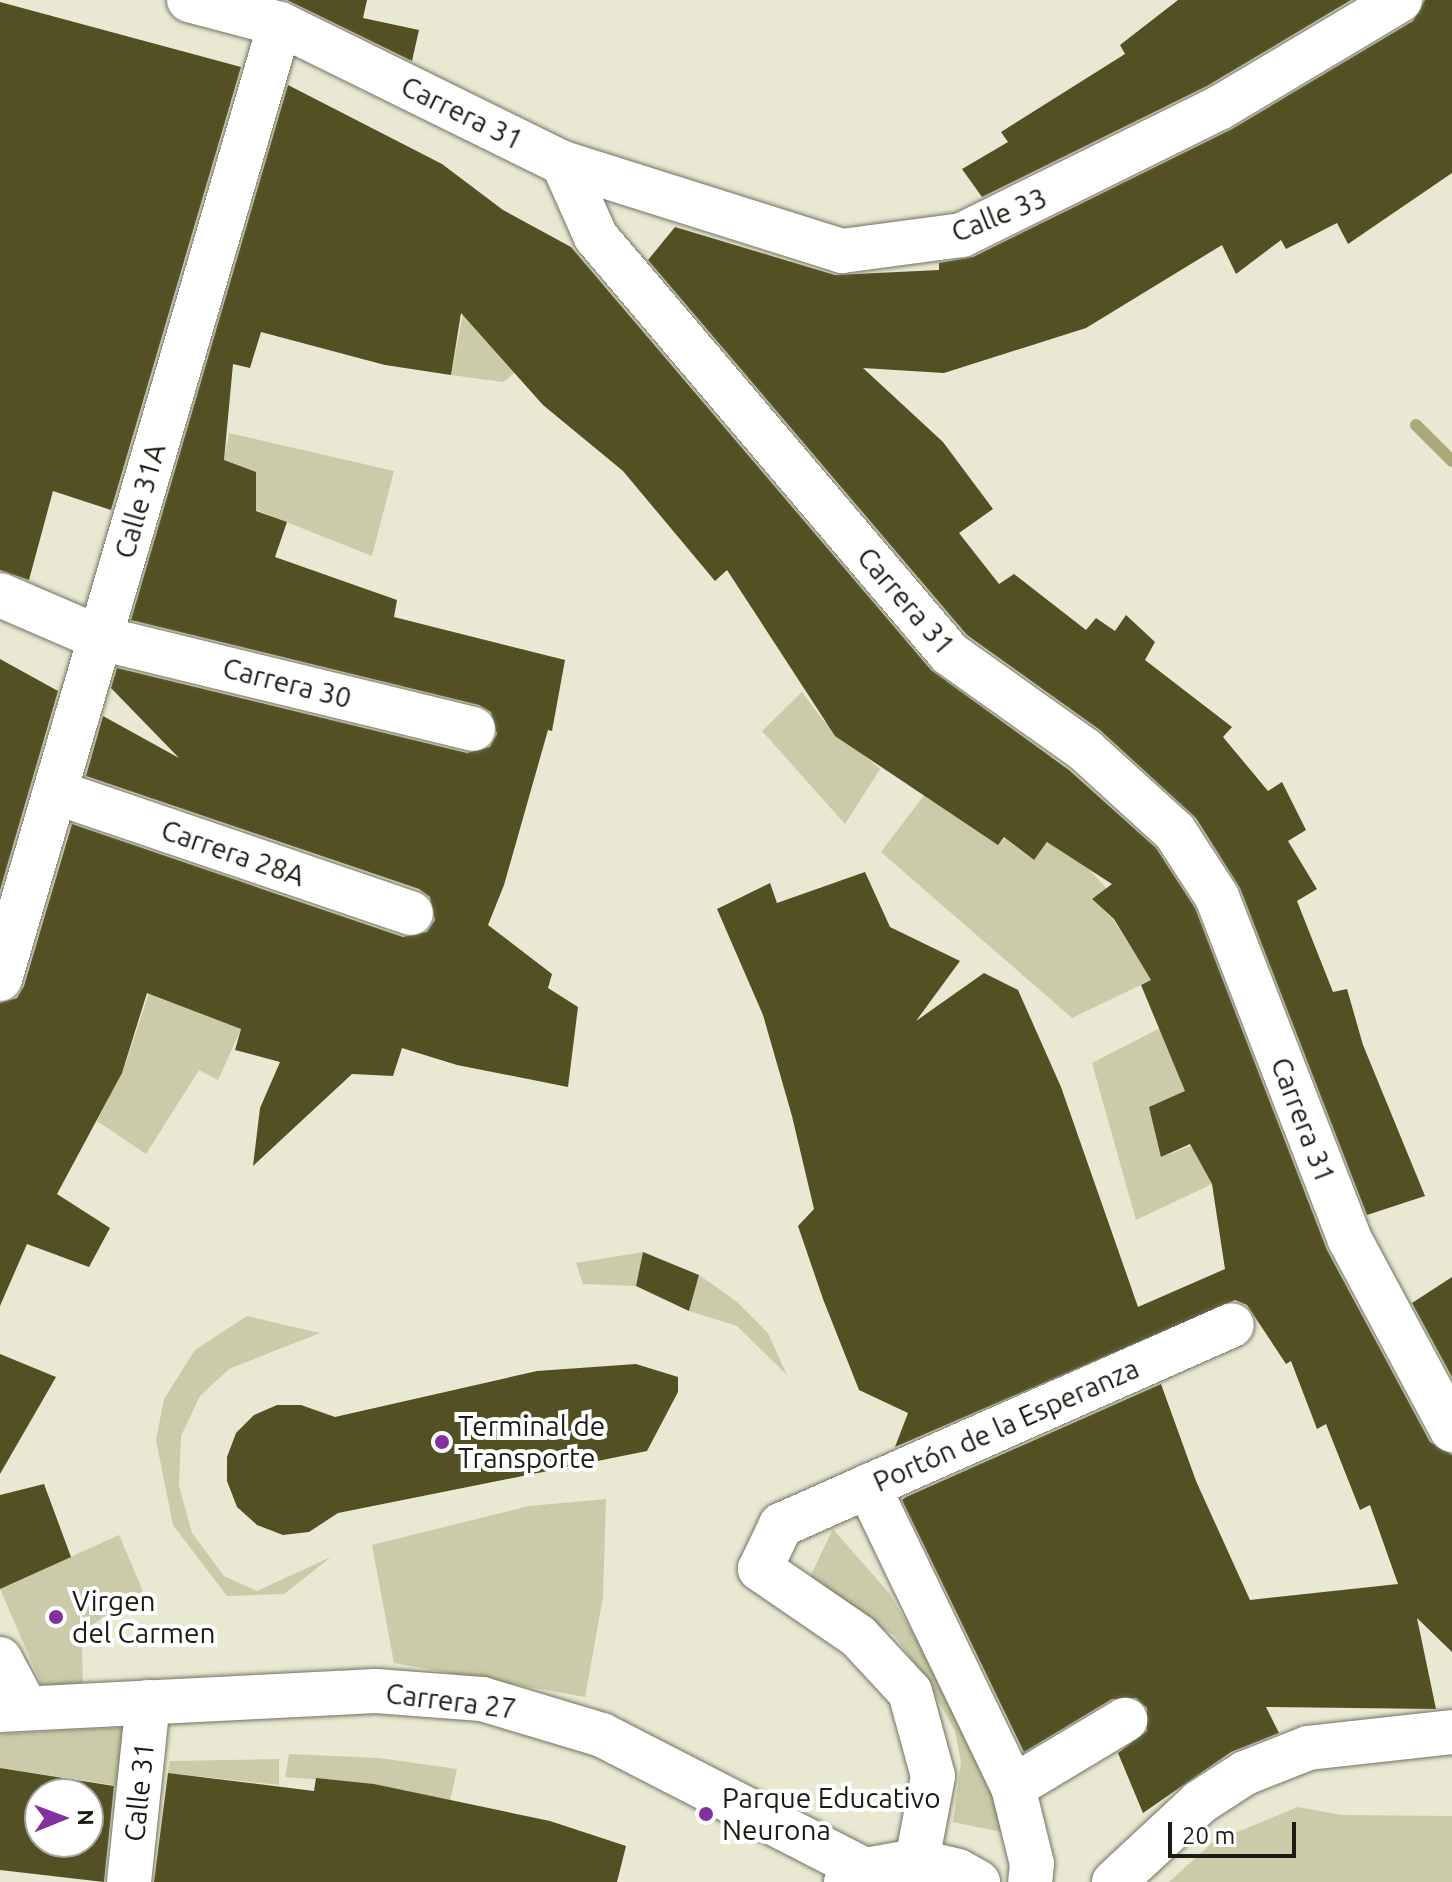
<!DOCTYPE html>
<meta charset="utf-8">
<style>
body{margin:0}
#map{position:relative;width:1452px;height:1882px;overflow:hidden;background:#e8e8d3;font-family:Ubuntu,sans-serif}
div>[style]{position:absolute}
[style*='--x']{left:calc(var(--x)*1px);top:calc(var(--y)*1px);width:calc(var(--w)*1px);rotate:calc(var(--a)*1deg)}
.green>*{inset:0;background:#cbcba9}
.stream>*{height:12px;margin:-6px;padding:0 6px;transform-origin:6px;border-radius:6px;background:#aba979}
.building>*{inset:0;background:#535123}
.roads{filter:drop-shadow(0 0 2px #737260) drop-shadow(0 0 2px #737260)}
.minor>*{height:44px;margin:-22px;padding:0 22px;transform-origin:22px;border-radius:22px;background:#fff}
.secondary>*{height:44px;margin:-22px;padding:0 22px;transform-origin:22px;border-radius:22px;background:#fff}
.dots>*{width:22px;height:22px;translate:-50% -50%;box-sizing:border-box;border:4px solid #fff;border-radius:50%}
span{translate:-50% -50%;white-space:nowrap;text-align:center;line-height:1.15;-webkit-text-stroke:8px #fff;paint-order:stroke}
.street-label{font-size:28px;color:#1c1c15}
.poi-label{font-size:28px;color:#1c1c15}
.left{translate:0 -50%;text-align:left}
.north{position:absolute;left:24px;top:1778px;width:80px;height:80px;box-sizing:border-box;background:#fff;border:2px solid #a4a4a1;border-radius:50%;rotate:89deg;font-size:22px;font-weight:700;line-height:32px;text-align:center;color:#1c1c15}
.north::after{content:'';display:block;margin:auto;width:28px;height:36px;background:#84309f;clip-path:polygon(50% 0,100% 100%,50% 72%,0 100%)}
.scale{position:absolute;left:1168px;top:1822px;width:128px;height:36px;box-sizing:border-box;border:4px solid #1c1c15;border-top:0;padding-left:10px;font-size:24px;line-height:28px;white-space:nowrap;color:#1c1c15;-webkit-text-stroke:6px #fff;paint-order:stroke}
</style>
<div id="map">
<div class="green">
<div style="clip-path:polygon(465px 304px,517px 371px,503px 382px,451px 375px)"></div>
<div style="clip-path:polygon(229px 433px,394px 471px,372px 556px,256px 510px,256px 473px,224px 460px)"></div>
<div style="clip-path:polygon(802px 692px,823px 720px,880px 769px,845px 824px,762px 731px)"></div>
<div style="clip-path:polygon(925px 794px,998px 844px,1005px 838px,1033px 860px,1048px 842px,1088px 868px,1107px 889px,1092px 899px,1113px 919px,1151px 980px,1072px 1018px,881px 852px)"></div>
<div style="clip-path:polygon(149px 993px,241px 1029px,218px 1080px,199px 1070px,146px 1154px,97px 1121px,124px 1068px)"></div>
<div style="clip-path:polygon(1162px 1027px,1185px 1091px,1161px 1157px,1191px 1146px,1212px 1184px,1136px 1220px,1092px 1063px)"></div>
<div style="clip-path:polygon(643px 1252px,636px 1286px,583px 1284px,576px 1263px)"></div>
<div style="clip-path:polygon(699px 1275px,736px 1301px,768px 1333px,787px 1375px,737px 1326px,689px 1311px)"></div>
<div style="clip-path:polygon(247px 1316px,320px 1333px,229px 1369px,200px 1396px,181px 1436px,179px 1486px,192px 1533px,224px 1576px,257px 1591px,331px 1557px,284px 1594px,227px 1596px,173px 1525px,156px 1440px,164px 1399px,195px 1350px)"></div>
<div style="clip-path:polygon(606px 1499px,603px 1597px,585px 1697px,394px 1663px,372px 1545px,529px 1506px)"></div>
<div style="clip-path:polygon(833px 1529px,889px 1593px,926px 1654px,992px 1783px,1002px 1832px,953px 1822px,961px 1762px,955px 1731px,925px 1677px,894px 1635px,805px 1587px)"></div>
<div style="clip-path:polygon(119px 1535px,143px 1591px,92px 1625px,82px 1646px,83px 1687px,45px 1693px,0 1589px)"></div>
<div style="clip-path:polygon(128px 1727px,126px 1787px,0 1768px,0 1734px)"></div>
<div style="clip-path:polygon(289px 1754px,379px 1758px,457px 1769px,450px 1801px,374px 1784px,285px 1777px)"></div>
<div style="clip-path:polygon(279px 1759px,279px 1785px,168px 1773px,170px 1761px)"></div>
<div style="clip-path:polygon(1298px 1807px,1342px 1815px,1452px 1816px,1452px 1882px,1169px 1882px,1213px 1842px)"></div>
</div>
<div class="stream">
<div style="--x:1416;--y:425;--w:51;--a:45"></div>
</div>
<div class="building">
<div style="clip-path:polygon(287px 0,367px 0,363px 18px,419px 30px,412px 61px)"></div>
<div style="clip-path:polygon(1178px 0,1351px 0,1207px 86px,982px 197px,962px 169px,1008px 142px,1001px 132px,1125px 54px,1120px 45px)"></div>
<div style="clip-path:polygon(1425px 0,1452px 0,1452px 173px,1348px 244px,1337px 223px,1286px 249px,1281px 240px,1236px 274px,1222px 245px,1086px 328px,944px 373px,863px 368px,943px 442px,993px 509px,959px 533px,999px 584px,1014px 574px,1086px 630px,1096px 618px,1115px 631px,1126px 615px,1155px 642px,1145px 660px,1232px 727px,1223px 737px,1268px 791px,1282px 782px,1306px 830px,1288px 841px,1317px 889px,1297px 901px,1333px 992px,1347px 989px,1363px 1045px,1425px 1196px,1367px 1215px,1240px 888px,1196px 818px,1100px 730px,967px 635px,648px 260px,675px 227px,835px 275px,939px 270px,939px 263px,973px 257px,1232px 129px,1413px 21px)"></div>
<div style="clip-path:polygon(0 2px,241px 67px,111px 510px,53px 491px,29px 580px,0 570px)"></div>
<div style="clip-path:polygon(288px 85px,442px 164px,503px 210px,571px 247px,931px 670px,1069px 770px,1156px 848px,1195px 908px,1327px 1250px,1430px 1442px,1452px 1455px,1452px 1652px,1417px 1618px,1436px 1709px,1266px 1707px,1279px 1733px,1231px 1752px,1143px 1813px,1118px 1753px,1147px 1731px,1147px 1708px,1136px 1698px,1112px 1699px,1024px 1752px,902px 1500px,906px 1497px,1161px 1384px,1196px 1481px,1250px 1600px,1398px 1584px,1370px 1505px,1360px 1510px,1326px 1424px,1317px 1429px,1291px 1361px,1286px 1364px,1247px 1305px,1235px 1300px,895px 1447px,908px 1413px,859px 1390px,823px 1299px,798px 1226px,814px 1209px,792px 1116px,763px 1015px,717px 909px,770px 883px,777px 903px,865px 872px,890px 927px,960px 961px,916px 1021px,984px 973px,1018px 990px,1061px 1087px,1138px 1307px,1225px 1269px,1212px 1184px,1190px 1144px,1161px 1157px,1149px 1107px,1185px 1091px,1141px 985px,1151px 980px,1114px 919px,1092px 899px,1112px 884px,1047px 842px,1034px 860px,1004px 837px,998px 845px,835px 736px,727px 570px,715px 581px,623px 471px,543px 405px,461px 313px,451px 375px,385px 365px,261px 332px,250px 368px,233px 364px,224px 460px,256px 472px,256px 511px,287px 522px,275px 557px,397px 600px,394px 617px,565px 660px,552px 731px,548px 730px,504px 885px,488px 925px,552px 974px,548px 988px,578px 1007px,568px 1087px,457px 1065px,402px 1048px,393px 1076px,352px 1074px,253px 1166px,260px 1108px,280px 1062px,235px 1050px,241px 1029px,147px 993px,122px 1073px,57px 1194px,110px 1228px,89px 1267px,27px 1244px,0 1306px,0 1003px,17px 998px,24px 986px,72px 824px,403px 937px,427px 932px,435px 920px,430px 897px,419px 889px,86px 776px,103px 716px,179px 758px,111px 688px,117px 668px,467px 753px,490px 747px,497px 734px,491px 712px,479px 705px,131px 620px)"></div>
<div style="clip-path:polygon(0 659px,58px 691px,0 890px)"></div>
<div style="clip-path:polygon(643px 1252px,699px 1275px,689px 1311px,636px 1286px)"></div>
<div style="clip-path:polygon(1452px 1277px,1452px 1377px,1412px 1303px)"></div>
<div style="clip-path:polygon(0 1354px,56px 1377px,0 1474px)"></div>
<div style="clip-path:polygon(636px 1364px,678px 1377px,678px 1392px,647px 1451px,338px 1513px,309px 1532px,283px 1535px,257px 1525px,237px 1507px,227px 1481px,227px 1457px,236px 1433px,254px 1415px,277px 1405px,301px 1405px,335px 1417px,537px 1371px)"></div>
<div style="clip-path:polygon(44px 1484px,71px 1557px,0 1589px,0 1495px)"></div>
<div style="clip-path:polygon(evenodd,0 1768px,114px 1786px,104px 1882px,0 1870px,0 1768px,40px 1794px,88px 1794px,88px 1842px,40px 1842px,40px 1794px)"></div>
<div style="clip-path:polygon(168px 1773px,314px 1791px,316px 1778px,374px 1784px,550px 1821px,626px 1846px,617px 1882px,154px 1882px)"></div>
</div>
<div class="roads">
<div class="minor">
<div style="--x:189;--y:0;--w:94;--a:14.8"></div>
<div style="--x:280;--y:24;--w:315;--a:26.2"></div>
<div style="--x:563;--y:163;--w:293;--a:17.5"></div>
<div style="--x:842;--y:251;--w:121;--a:-7.6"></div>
<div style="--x:962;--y:235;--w:287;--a:-26.3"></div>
<div style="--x:1219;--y:108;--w:211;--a:-30.8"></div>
<div style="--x:563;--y:163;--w:81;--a:66"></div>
<div style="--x:596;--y:237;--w:547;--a:49.67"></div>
<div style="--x:950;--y:654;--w:166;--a:35.4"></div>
<div style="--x:1085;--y:750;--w:122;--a:42.3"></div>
<div style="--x:1175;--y:832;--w:77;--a:57.1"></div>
<div style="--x:1217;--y:897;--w:366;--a:68.8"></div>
<div style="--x:1349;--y:1238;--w:218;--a:61.8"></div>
<div style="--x:0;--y:595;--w:109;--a:23.3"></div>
<div style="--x:100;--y:638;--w:384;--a:13.7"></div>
<div style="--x:55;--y:792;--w:376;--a:18.8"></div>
<div style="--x:0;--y:979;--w:995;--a:-73.66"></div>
<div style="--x:868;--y:1486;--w:334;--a:64.3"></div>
<div style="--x:1013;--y:1787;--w:79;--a:76.1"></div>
<div style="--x:1032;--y:1864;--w:18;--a:96"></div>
<div style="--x:0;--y:1659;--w:55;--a:62"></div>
<div style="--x:1013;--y:1787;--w:131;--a:-30.9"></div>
<div style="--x:917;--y:1861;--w:86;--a:-79.3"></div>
<div style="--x:933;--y:1776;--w:87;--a:-105.3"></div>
<div style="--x:910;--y:1692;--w:76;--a:-132.9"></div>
<div style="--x:858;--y:1636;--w:119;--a:-145.6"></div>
<div style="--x:760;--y:1569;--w:49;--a:-64.5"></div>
<div style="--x:781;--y:1525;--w:493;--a:-23.9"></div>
<div style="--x:129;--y:1882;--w:181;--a:-84"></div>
<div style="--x:1114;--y:1882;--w:117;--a:-42.9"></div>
<div style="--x:1200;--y:1802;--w:54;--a:-32.8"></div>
<div style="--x:1245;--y:1773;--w:68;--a:-21.6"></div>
<div style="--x:1308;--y:1748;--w:145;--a:-6.3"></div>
</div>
<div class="secondary">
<div style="--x:0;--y:1710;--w:376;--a:-2.9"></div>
<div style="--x:376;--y:1691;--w:106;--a:4.3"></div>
<div style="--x:482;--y:1699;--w:125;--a:16.7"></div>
<div style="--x:602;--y:1735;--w:296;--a:27.2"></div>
<div style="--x:846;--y:1882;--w:22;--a:-32"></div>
<div style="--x:865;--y:1870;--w:53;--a:-9.8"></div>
<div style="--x:917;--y:1861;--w:42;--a:13.7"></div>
<div style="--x:958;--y:1871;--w:23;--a:29"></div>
</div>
</div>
<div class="dots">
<div style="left:442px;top:1442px;background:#84309f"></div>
<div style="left:56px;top:1617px;background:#84309f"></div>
<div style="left:706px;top:1814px;background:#84309f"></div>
</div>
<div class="street-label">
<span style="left:462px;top:113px;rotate:26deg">Carrera 31</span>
<span style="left:999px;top:215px;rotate:-22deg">Calle 33</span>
<span style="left:140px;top:501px;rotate:-74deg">Calle 31A</span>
<span style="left:906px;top:601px;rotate:49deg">Carrera 31</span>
<span style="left:287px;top:683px;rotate:14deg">Carrera 30</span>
<span style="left:233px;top:853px;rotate:19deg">Carrera 28A</span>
<span style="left:1303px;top:1120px;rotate:69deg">Carrera 31</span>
<span style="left:1006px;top:1425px;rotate:-24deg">Portón de la Esperanza</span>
<span style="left:451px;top:1701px;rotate:7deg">Carrera 27</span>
<span style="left:139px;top:1792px;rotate:-84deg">Calle 31</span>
</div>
<div class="poi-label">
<span class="left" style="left:458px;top:1442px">Terminal de<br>Transporte</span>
<span class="left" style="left:72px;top:1617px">Virgen<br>del Carmen</span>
<span class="left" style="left:722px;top:1814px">Parque Educativo<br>Neurona</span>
</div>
<div class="north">N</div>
<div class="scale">20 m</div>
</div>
